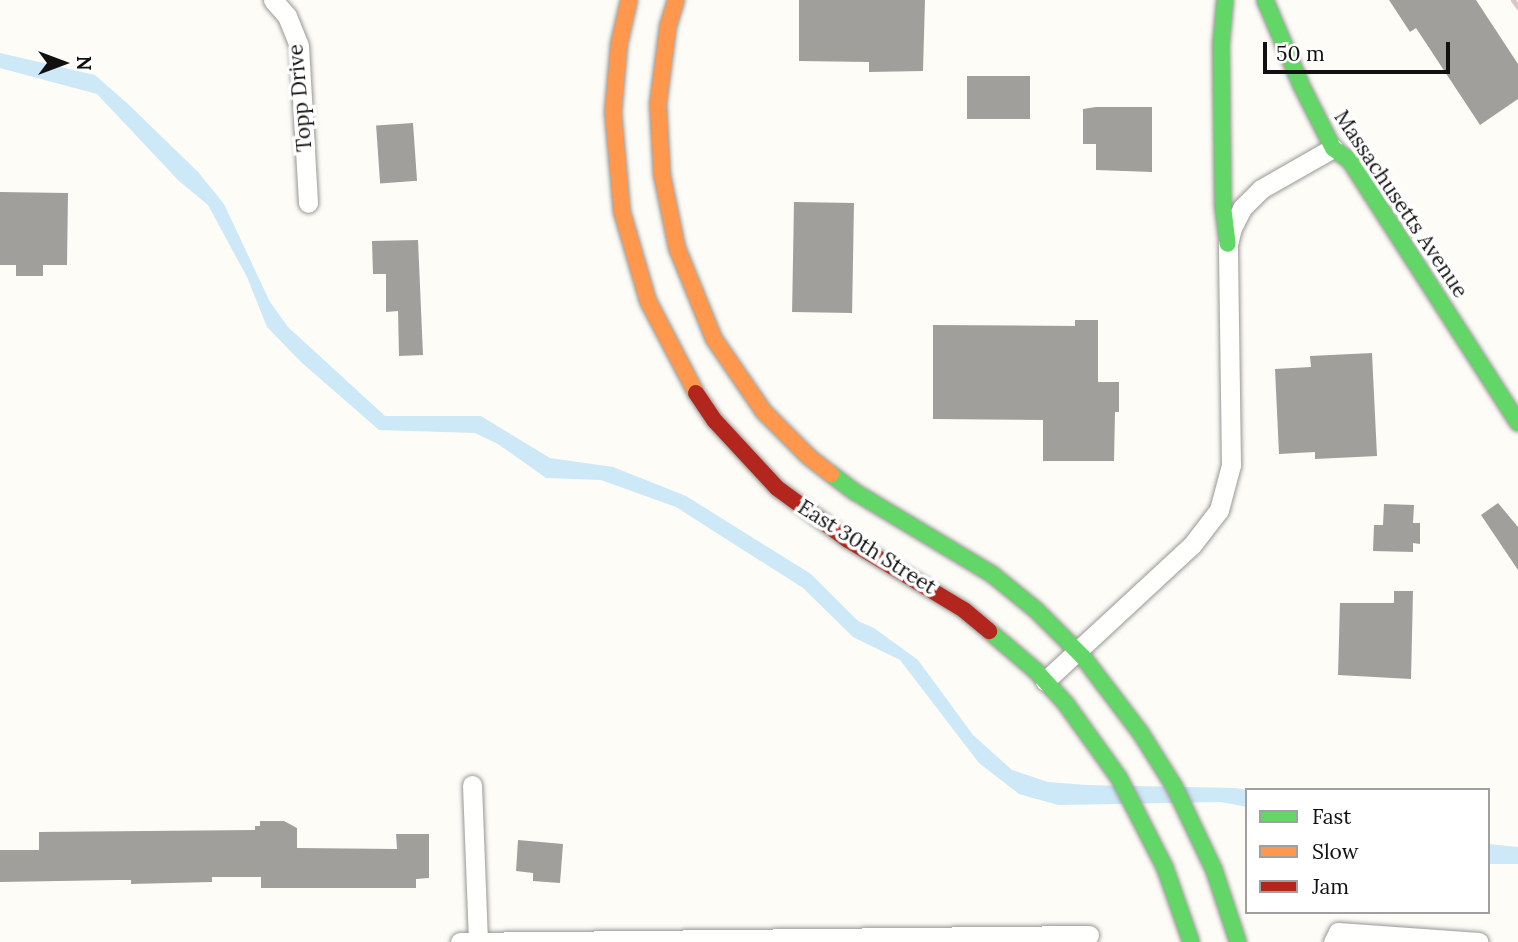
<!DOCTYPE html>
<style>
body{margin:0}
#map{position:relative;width:1518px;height:942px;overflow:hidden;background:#fdfcf7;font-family:Lora,serif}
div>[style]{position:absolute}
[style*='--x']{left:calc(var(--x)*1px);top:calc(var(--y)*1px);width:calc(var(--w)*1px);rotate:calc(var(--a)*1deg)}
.water>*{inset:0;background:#cde8f7}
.building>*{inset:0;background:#a19f9c;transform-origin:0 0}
.roads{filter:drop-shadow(0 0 2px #979795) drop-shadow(0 0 2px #979795)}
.street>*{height:19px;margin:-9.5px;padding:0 9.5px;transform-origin:9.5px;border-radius:9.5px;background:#fffffe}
.fast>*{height:16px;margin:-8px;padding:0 8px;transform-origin:8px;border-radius:8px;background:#63d668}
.slow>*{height:16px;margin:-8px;padding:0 8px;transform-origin:8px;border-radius:8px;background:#ff974d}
.jam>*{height:16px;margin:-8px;padding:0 8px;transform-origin:8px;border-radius:8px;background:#b3261e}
.rail>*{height:5px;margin:-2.5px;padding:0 2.5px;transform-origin:2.5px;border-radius:2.5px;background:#d9c6c7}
span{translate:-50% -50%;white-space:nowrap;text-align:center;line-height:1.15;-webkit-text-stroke:7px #fff;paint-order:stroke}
.street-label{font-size:21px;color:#111}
.legend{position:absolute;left:1245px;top:788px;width:245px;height:126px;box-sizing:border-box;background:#fff;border:2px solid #a0a0a0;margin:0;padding:9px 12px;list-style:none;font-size:21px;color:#111}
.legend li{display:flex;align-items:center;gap:14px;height:35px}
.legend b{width:35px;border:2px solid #a0a0a0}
.north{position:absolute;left:28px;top:28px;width:70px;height:70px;-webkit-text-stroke:5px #fff;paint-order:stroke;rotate:90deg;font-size:19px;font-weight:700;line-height:28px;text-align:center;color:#111}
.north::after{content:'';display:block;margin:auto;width:24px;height:32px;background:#111;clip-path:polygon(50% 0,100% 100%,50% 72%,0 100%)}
.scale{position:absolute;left:1263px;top:42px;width:187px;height:32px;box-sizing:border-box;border:4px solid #111;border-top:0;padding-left:9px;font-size:21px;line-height:24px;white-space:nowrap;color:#111;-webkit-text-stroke:5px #fff;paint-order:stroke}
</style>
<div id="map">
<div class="water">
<div style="clip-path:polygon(0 53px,95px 75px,128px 104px,198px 172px,224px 204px,270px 302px,288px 327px,385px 416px,481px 416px,550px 458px,613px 467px,686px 496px,811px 574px,858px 621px,874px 628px,918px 660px,973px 735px,1012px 770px,1048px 782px,1086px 785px,1235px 788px,1248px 790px,1247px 807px,1221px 802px,1058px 805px,1019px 794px,979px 763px,900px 660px,853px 637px,803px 588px,676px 507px,601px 480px,546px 478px,498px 444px,475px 433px,379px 430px,301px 362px,267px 327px,247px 277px,208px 205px,179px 181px,97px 94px,0 68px)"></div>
<div style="clip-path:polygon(1488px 844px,1518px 847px,1518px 864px,1488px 864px)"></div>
</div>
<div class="building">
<div style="clip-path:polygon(799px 0,925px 0,923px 71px,869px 72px,869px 62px,799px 61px)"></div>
<div style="clip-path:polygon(1389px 0,1476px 0,1518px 64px,1518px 99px,1480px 125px,1416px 28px,1410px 32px)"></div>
<div style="left:967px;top:76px;width:63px;height:43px"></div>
<div style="clip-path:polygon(1096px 107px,1152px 107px,1152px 172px,1096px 170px,1096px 144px,1083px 144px,1083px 109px)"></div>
<div style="left:413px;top:123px;width:58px;height:37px;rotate:86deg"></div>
<div style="clip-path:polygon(0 192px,68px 193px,67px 265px,43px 265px,43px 276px,16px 276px,16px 265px,0 265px)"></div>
<div style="left:794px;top:202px;width:60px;height:110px;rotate:1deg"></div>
<div style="clip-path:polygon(418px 240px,423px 355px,399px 356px,398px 311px,386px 312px,386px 274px,373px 274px,372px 241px)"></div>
<div style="clip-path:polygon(1075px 320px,1098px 320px,1098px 382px,1119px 382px,1119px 412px,1115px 412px,1114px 461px,1043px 461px,1043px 420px,933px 419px,933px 325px,1075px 326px)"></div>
<div style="clip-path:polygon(1372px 353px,1377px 456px,1315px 459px,1315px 452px,1279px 454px,1275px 369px,1311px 367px,1310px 356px)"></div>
<div style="clip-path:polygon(1498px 503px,1518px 527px,1518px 570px,1481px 515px)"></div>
<div style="clip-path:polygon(1384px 504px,1414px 505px,1413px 523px,1420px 523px,1420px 544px,1413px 543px,1413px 552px,1373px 551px,1374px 525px,1383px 525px)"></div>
<div style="clip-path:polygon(1394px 591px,1413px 591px,1411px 679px,1338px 675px,1340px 603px,1394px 603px)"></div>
<div style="clip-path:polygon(260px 821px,284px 821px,297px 828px,297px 848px,397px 849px,396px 834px,429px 834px,429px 878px,416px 879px,416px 888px,261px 888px,261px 877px,212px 877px,212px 882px,131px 884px,131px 880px,118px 880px,0 882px,0 850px,39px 850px,39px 832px,255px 830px,255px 826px,260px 826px)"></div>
<div style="clip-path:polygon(518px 840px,563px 844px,560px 883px,533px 881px,533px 873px,516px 871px)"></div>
</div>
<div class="roads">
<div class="street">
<div style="--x:273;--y:0;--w:21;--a:49"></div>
<div style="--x:287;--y:16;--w:32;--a:68"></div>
<div style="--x:299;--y:46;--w:157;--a:86.7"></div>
<div style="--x:1045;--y:681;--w:200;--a:-42.8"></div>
<div style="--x:1192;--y:545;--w:44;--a:-52.4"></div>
<div style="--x:1219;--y:510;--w:47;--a:-75.1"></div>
<div style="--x:1231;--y:465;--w:221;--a:-90.8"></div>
<div style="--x:1228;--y:244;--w:16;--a:-76"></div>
<div style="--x:1232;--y:228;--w:22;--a:-63"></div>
<div style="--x:1242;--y:208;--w:27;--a:-45"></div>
<div style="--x:1261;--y:189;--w:83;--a:-29.7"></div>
<div style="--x:472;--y:785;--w:157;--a:87.8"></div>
<div style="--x:460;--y:942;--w:629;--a:-0.64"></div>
<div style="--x:1333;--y:942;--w:11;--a:-63"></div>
<div style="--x:1338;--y:932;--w:141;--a:4.1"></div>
</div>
<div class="fast">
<div style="--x:1225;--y:0;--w:45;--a:95.1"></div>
<div style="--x:1221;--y:45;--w:161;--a:89.3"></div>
<div style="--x:1223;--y:206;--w:38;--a:83"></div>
<div style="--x:1265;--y:0;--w:92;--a:67"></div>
<div style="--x:1301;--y:85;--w:71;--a:63.1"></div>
<div style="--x:1333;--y:148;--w:21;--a:37"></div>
<div style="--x:1350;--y:161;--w:311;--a:57.3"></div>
<div style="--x:831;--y:474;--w:30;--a:37"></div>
<div style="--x:855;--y:492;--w:161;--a:31"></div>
<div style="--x:993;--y:575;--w:55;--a:39.1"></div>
<div style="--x:1036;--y:610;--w:66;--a:45"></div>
<div style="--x:1083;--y:657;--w:94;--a:52.8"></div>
<div style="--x:1140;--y:732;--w:64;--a:57.8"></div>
<div style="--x:1174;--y:786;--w:93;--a:64.5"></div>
<div style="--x:1214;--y:870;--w:76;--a:71.6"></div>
<div style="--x:989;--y:631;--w:60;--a:40.3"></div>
<div style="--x:1035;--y:670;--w:46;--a:47.6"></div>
<div style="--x:1066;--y:704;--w:91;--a:54.4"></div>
<div style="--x:1119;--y:778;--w:101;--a:62.9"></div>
<div style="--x:1165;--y:868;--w:78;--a:70.6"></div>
</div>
<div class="slow">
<div style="--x:629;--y:0;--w:45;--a:102.8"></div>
<div style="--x:619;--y:44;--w:68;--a:95"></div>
<div style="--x:613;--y:112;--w:100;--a:84.9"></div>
<div style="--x:622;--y:212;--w:93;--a:73.7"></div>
<div style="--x:648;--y:301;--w:104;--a:62.4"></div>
<div style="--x:676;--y:0;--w:27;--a:107"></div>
<div style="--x:668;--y:26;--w:79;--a:97.3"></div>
<div style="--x:658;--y:104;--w:71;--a:86.8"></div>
<div style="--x:662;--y:175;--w:75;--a:78.4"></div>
<div style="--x:677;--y:248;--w:98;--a:67.9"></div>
<div style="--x:714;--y:339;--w:88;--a:55.6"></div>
<div style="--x:764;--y:412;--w:64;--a:45"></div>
<div style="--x:809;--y:457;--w:28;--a:38"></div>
</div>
<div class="jam">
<div style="--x:696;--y:393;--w:34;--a:56"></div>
<div style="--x:715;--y:421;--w:91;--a:47.2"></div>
<div style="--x:777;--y:488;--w:88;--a:36.2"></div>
<div style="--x:848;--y:540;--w:135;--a:31.1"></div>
<div style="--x:964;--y:610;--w:33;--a:40"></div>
</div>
</div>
<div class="rail">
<div style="--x:1513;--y:0;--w:9;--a:54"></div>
</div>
<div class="street-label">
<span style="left:300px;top:98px;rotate:-95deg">Topp Drive</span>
<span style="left:1401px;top:204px;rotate:56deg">Massachusetts Avenue</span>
<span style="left:867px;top:547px;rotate:32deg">East 30th Street</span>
</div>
<ul class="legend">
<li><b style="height:9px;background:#63d668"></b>Fast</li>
<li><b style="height:9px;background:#ff974d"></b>Slow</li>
<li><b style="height:9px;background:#b3261e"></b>Jam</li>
</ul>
<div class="north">N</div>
<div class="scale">50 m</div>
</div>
